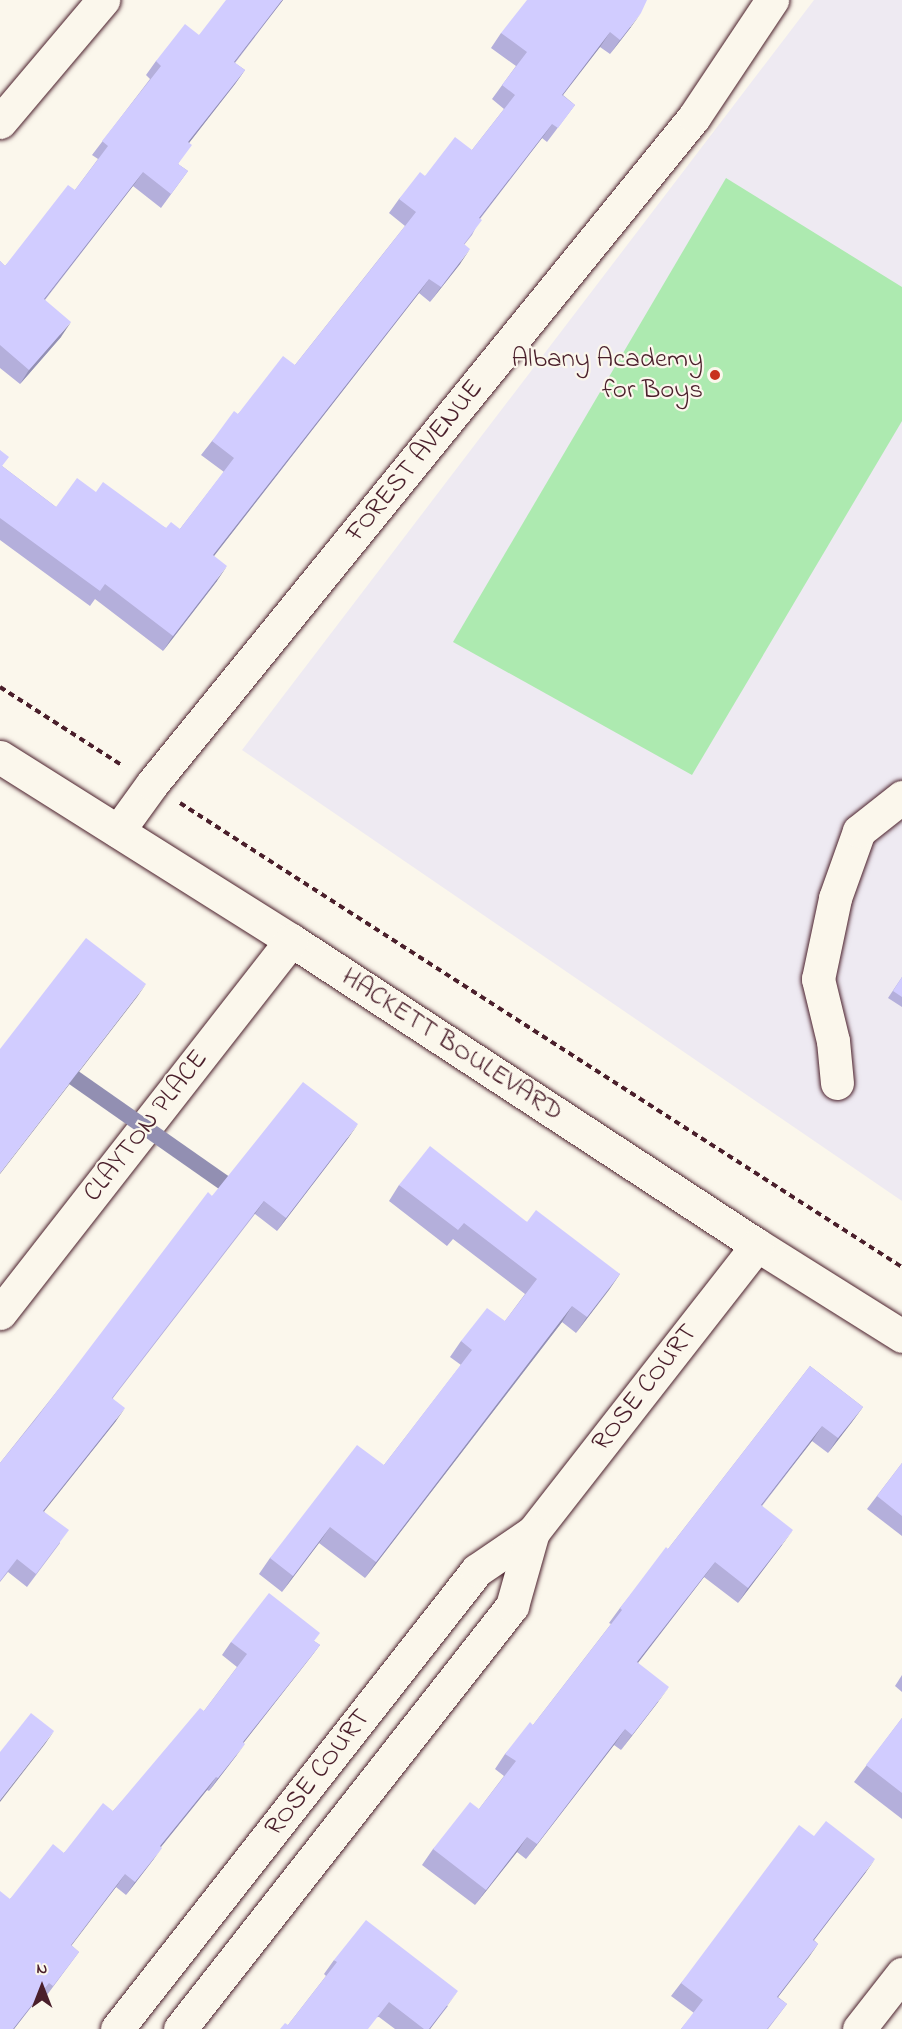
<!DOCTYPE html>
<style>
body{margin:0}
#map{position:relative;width:902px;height:2029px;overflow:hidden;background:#fbf7ec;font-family:"Indie Flower",sans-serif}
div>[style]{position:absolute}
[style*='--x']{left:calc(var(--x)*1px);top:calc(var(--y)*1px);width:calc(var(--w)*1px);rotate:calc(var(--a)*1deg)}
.built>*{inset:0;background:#eeeaf2}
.green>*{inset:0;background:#adeab0}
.path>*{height:4px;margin-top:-2px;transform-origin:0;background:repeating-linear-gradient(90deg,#4a1f2b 0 6px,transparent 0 10.5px)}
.roads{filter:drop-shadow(0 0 2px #4a1f2b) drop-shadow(0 0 2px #4a1f2b)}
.minor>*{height:33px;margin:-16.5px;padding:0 16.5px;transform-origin:16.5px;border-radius:16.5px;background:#fbf7ec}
.wall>*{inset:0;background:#b4afdb}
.shaded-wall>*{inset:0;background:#928fb2;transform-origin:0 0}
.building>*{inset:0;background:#d1ccff}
.dots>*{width:16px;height:16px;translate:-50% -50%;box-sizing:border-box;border:3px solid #fbf7ec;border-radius:50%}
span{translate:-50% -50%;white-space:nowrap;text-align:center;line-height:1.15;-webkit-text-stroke:4.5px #fbf7ec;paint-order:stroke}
.poi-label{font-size:27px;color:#4a1f2b}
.right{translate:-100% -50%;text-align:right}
.street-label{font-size:27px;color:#4a1f2b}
.north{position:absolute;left:12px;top:1957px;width:60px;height:60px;-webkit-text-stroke:4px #fbf7ec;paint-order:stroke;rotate:0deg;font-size:16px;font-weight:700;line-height:24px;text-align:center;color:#4a1f2b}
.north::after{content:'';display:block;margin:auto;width:21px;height:27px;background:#4a1f2b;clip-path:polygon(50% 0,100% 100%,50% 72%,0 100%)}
</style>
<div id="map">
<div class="built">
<div style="clip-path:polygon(814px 0,902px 0,902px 1201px,242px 750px)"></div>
</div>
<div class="green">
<div style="clip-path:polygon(726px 178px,902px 287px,902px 421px,692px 775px,453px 642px)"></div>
</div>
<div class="path">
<div style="--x:0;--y:687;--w:146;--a:32.7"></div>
<div style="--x:180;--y:803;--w:858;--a:32.73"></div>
</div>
<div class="roads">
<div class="minor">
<div style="--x:0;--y:122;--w:160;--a:-49.8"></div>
<div style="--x:0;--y:757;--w:344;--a:32.2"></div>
<div style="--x:291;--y:940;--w:557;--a:33.21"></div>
<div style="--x:757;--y:1245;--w:171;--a:32.1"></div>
<div style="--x:118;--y:831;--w:58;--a:-54.1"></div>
<div style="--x:152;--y:784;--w:859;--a:-50.9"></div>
<div style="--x:694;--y:117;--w:141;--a:-56.3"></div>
<div style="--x:837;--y:1083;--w:42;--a:-95.4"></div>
<div style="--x:833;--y:1041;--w:64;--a:-103.6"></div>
<div style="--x:818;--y:979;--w:83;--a:-78.1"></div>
<div style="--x:835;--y:898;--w:71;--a:-70.3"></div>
<div style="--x:859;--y:831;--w:55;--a:-38.3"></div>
<div style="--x:0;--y:1313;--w:473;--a:-52"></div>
<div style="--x:117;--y:2029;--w:583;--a:-51.89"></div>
<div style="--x:477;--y:1570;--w:68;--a:-34.2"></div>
<div style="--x:533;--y:1532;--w:364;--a:-52"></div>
<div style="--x:180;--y:2029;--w:538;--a:-51.87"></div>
<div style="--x:512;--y:1606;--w:77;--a:-74.2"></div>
<div style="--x:859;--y:2029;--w:70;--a:-52"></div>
</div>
</div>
<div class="wall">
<div style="clip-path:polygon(283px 0,235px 63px,245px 70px,235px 84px,189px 143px,178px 164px,188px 171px,161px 208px,133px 186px,45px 300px,61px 337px,20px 384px,0 368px,0 261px,5px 266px,75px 190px,98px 159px,92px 155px,150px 79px,146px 75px,156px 61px,199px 35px)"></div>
<div style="clip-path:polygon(631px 27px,610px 54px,600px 47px,563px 95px,575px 105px,547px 142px,542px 138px,480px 219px,472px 235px,464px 245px,460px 264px,430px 302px,419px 293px,214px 556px,217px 581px,163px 651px,95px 599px,90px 606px,0 540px,0 450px,2px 466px,56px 507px,96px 492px,166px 528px,180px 529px,224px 472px,201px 455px,212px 441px,238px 414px,295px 365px,405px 226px,389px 213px,399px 199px,425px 176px,472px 150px,504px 109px,492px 99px,516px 66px,491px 48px,501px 33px)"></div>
<div style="clip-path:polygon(902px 977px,902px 1007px,888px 998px)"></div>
<div style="clip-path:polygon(349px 1137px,277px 1231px,255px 1214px,113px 1398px,116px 1421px,44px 1511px,60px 1543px,27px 1587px,8px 1572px,0 1582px,0 1463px,212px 1196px)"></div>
<div style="clip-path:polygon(399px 1185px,527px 1222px,620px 1274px,576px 1333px,562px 1322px,365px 1578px,319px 1543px,282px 1592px,259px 1574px,270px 1558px,384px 1465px,461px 1365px,450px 1357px,461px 1341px,505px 1321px,525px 1294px,453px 1239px,447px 1246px,389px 1201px)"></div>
<div style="clip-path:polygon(810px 1366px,863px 1407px,828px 1453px,812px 1441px,762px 1506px,782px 1545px,738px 1603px,704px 1577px,638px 1663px,658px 1702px,621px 1750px,614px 1745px,526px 1859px,517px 1852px,475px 1905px,422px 1865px,433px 1849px,479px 1809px,504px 1776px,495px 1769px,505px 1754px,533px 1725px,611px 1624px,609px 1623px,620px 1608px,668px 1549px)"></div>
<div style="clip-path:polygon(902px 1463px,902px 1536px,867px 1509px)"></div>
<div style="clip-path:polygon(314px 1641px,320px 1645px,310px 1658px,244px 1742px,236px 1756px,209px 1791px,207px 1790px,161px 1847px,153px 1860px,126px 1895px,116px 1887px,71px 1945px,79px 1952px,44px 1999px,40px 1996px,14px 2029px,0 2029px,10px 1899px,113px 1811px,204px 1711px,237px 1667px,222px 1655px,231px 1642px)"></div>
<div style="clip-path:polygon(902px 1675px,902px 1692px,895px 1686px)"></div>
<div style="clip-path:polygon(902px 1718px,902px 1819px,854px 1782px)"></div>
<div style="clip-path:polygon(814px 1836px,866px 1872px,814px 1940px,818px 1944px,778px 1997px,787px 2004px,768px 2029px,681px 2029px,694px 2013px,671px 1996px,681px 1983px)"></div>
<div style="clip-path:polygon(334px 1960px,448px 2006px,430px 2029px,395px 2029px,379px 2017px,288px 2025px,326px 1976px,324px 1974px)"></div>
</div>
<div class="shaded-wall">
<div style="clip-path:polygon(282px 0,283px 0,224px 76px,234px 62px)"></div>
<div style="clip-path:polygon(641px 13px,631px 27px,610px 54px,620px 40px)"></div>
<div style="clip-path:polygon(610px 32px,600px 47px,552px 109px,562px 95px)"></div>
<div style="clip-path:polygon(245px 70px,235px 84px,178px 157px,188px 142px)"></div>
<div style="clip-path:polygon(552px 124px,542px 138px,469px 232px,479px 218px)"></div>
<div style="clip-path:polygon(143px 172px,133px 186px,34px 313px,44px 299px)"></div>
<div style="clip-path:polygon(470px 249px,460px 264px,430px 302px,441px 287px)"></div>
<div style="clip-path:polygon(429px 279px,419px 293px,203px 570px,213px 555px)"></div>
<div style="clip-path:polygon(71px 322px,61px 337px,20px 384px,29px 370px)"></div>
<div style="clip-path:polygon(227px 566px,217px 581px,163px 651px,173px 636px)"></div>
<div style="clip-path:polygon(146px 984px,137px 997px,0 1174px,0 1173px)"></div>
<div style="clip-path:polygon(358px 1124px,349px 1137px,277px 1231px,286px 1218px)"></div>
<div style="left:264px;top:1201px;width:16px;height:249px;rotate:125deg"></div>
<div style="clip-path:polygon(620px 1274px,609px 1290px,576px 1333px,587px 1317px)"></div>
<div style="clip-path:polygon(572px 1306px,562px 1322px,365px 1578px,376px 1562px)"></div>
<div style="clip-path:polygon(863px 1407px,852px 1422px,828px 1453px,838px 1438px)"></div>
<div style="clip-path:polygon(125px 1408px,116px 1421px,34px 1524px,43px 1511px)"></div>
<div style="clip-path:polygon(822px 1426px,812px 1441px,750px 1520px,761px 1505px)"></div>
<div style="clip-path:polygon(330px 1527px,319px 1543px,282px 1592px,293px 1576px)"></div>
<div style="clip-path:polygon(793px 1530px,782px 1545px,738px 1603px,748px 1588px)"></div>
<div style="clip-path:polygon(715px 1562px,704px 1577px,626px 1678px,637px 1662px)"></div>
<div style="clip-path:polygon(320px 1645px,310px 1658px,234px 1755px,243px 1742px)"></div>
<div style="clip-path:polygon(669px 1687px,658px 1702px,621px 1750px,632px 1735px)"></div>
<div style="clip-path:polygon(625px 1729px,614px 1745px,526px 1859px,537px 1844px)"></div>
<div style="clip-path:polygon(54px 1731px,45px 1744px,0 1802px,0 1800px)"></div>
<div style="clip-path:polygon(245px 1744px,236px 1756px,209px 1791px,218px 1778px)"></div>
<div style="clip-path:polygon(216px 1777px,207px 1790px,151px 1859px,160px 1846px)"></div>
<div style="clip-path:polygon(527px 1837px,517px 1852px,475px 1905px,486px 1890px)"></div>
<div style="clip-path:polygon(162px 1848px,153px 1860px,126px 1895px,135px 1882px)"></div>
<div style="clip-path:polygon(875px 1859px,866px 1872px,804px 1953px,813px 1940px)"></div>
<div style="clip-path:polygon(125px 1874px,116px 1887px,62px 1958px,71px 1945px)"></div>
<div style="clip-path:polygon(818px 1944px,809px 1957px,768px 2010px,777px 1997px)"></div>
<div style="clip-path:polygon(49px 1983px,14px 2029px,13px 2029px)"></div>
<div style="clip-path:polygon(458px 1991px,430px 2029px,429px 2029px)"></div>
</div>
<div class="building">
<div style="clip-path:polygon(226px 0,282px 0,234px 62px,245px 70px,188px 142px,192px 145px,178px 164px,188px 171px,171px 194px,143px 172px,44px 299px,71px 322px,29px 370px,0 345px,0 261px,5px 266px,68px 185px,75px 190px,108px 146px,102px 141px,161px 66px,156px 61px,185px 24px,199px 35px)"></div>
<div style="clip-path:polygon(527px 0,647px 0,641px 13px,620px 40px,610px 32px,562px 95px,575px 105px,558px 128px,552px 124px,479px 218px,482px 220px,464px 244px,470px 249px,441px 287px,429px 279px,213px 555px,227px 566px,173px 636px,105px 584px,100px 591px,0 518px,0 450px,9px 457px,2px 466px,56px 507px,77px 478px,96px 492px,103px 482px,166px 528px,171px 522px,180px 529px,234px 458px,212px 441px,234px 411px,238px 414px,283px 356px,295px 365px,376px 263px,416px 212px,399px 199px,420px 172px,425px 176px,455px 137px,472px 150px,515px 95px,502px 85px,527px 52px,501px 33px)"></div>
<div style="clip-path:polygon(86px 938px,146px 984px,0 1173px,0 1049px)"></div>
<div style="clip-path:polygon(902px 977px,902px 997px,893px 991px)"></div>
<div style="clip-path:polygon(303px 1082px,358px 1124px,286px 1218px,264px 1201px,112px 1398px,125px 1408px,43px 1511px,69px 1530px,36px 1574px,17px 1559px,0 1581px,0 1463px,35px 1420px,208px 1192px,212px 1196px)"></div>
<div style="clip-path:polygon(430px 1146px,527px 1222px,536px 1210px,620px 1274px,587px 1317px,572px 1306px,376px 1562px,330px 1527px,293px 1576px,270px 1558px,357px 1445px,384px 1465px,472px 1350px,461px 1341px,487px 1308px,505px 1321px,537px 1279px,464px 1223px,458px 1230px,399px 1185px)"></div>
<div style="clip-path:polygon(810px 1366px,863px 1407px,838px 1438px,822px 1426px,761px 1505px,793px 1530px,748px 1588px,715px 1562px,637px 1662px,669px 1687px,632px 1735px,625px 1729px,537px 1844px,527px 1837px,486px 1890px,433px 1849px,470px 1802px,479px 1809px,516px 1761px,505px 1754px,530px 1722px,533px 1725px,622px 1610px,620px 1608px,666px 1547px,668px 1549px)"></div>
<div style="clip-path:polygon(902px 1463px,902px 1516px,877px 1496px)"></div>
<div style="clip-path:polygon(269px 1593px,320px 1633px,314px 1641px,320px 1645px,243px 1742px,245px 1744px,218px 1778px,216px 1777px,160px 1846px,162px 1848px,135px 1882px,125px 1874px,71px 1945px,79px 1952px,53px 1986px,49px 1983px,13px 2029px,0 2029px,0 1891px,10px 1899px,53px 1844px,64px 1853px,103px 1803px,113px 1811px,200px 1708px,204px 1711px,247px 1654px,231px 1642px)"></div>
<div style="clip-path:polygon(31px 1713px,54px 1731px,0 1800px,0 1752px)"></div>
<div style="clip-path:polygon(902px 1718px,902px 1793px,866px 1765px)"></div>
<div style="clip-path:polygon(826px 1821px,875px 1859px,813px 1940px,818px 1944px,777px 1997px,787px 2004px,767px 2029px,681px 2029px,703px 2000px,681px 1983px,799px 1825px,814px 1836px)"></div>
<div style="clip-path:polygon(366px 1920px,458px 1991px,429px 2029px,424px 2029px,389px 2002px,368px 2029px,280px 2029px,285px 2023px,288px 2025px,337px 1962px,334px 1960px)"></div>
</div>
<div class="dots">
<div style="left:715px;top:375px;background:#c8321e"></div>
</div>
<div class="poi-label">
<span class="right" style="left:703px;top:375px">Albany Academy<br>for Boys</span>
</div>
<div class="street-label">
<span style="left:415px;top:461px;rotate:-51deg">FOREST AVENUE</span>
<span style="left:452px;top:1045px;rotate:33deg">HACKETT BOULEVARD</span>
<span style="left:146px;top:1126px;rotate:-52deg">CLAYTON PLACE</span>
<span style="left:645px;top:1388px;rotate:-52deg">ROSE COURT</span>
<span style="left:318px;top:1773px;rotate:-52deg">ROSE COURT</span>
</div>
<div class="north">N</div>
</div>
